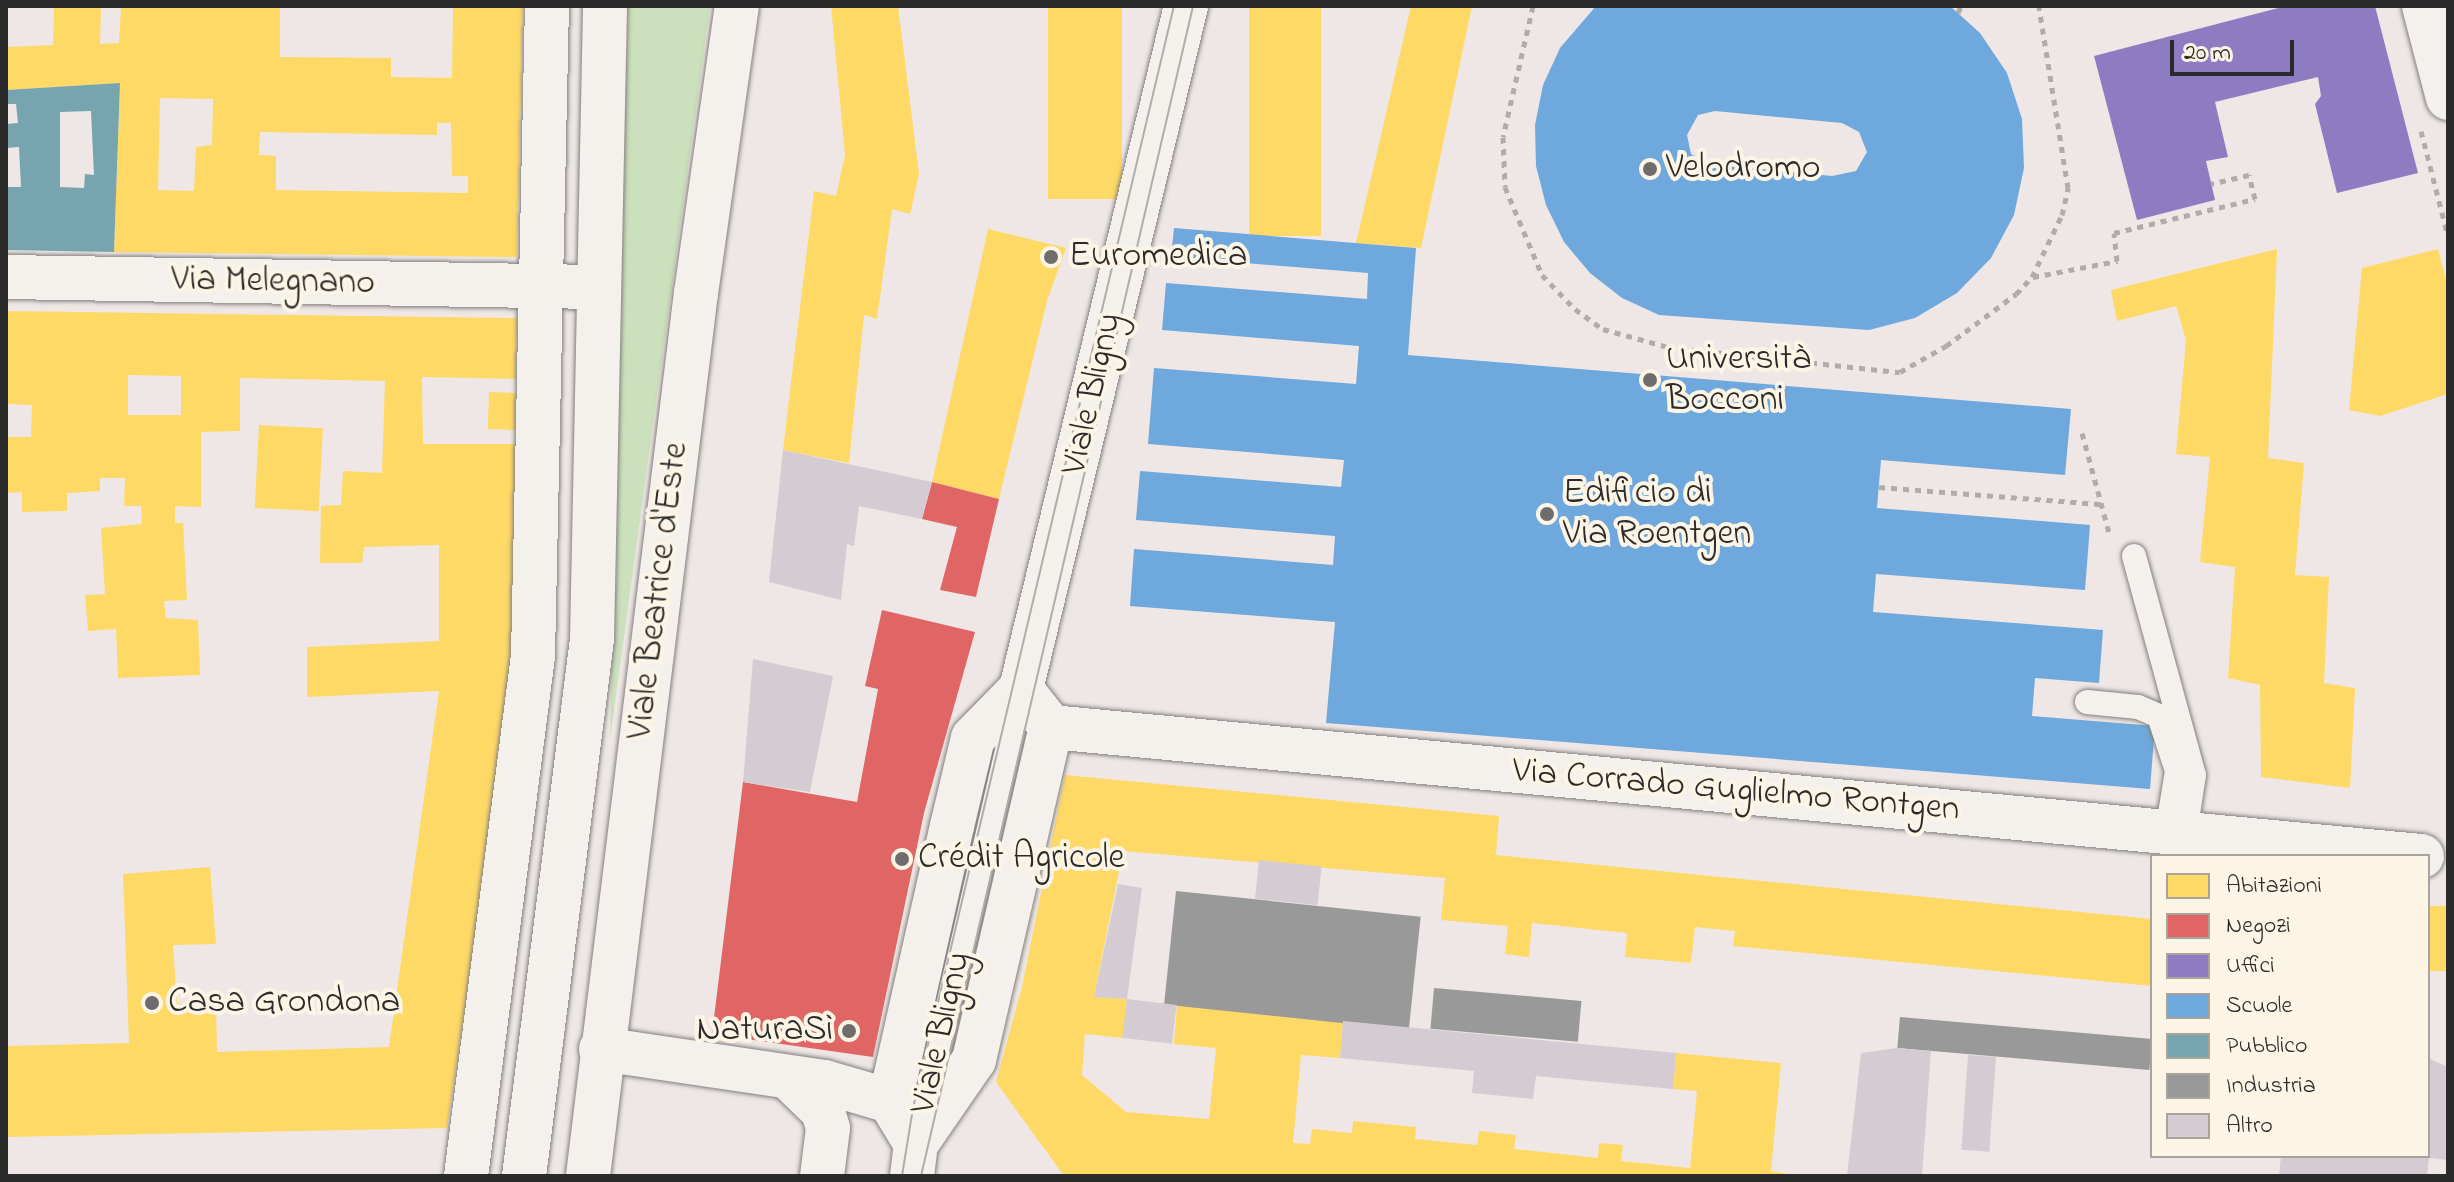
<!DOCTYPE html>
<meta charset="utf-8">
<style>
body{margin:0}
#map{position:relative;width:2454px;height:1182px;overflow:hidden;background:#eee7e5;font-family:"Indie Flower",sans-serif}
div>[style]{position:absolute}
[style*='--x']{left:calc(var(--x)*1px);top:calc(var(--y)*1px);width:calc(var(--w)*1px);rotate:calc(var(--a)*1deg)}
.green>*{inset:0;background:#cbe0bc}
.homes>*{inset:0;background:#ffd966;transform-origin:0 0}
.shops>*{inset:0;background:#e06666}
.offices>*{inset:0;background:#8e7cc3}
.schools>*{inset:0;background:#6fa8dc}
.public>*{inset:0;background:#76a5af}
.industry>*{inset:0;background:#999;transform-origin:0 0}
.building>*{inset:0;background:#d5cbd2;transform-origin:0 0}
.path>*{height:5px;margin-top:-2.5px;transform-origin:0;background:repeating-linear-gradient(90deg,#afacaa 0 6px,transparent 0 12px)}
.roads{filter:drop-shadow(0 0 2px #83807f) drop-shadow(0 0 2px #83807f)}
.lane>*{height:24px;margin:-12px;padding:0 12px;transform-origin:12px;border-radius:12px;background:#f4f0eb}
.street>*{height:44px;margin:-22px;padding:0 22px;transform-origin:22px;border-radius:22px;background:#f4f0eb}
.secondary>*{height:44px;margin:-22px;padding:0 22px;transform-origin:22px;border-radius:22px;background:#f4f0eb}
.tram>*{height:2px;margin:-1px;padding:0 1px;transform-origin:1px;border-radius:1px;background:#afacaa}
.dots>*{width:22px;height:22px;translate:-50% -50%;box-sizing:border-box;border:4px solid #fcf5e5;border-radius:50%}
span{translate:-50% -50%;white-space:nowrap;text-align:center;line-height:1.15;-webkit-text-stroke:8px #fcf5e5;paint-order:stroke}
.poi-label{font-size:36px;color:#2b2b2b}
.left{translate:0 -50%;text-align:left}
.right{translate:-100% -50%;text-align:right}
.street-label{font-size:36px;color:#2b2b2b}
.frame{position:absolute;inset:0;border:8px solid #2b2b2b;pointer-events:none}
.legend{position:absolute;left:2150px;top:854px;width:280px;height:304px;box-sizing:border-box;background:#fcf5e5;border:2px solid #a8a49b;margin:0;padding:10px 14px;list-style:none;font-size:24px;color:#2b2b2b}
.legend li{display:flex;align-items:center;gap:16px;height:40px}
.legend b{width:40px;border:2px solid #a8a49b}
.scale{position:absolute;left:2170px;top:40px;width:124px;height:36px;box-sizing:border-box;border:4px solid #2b2b2b;border-top:0;padding-left:10px;font-size:24px;line-height:28px;white-space:nowrap;color:#2b2b2b;-webkit-text-stroke:6px #fcf5e5;paint-order:stroke}
</style>
<div id="map">
<div class="green">
<div style="clip-path:polygon(628px 6px,710px 6px,610px 739px,620px 257px)"></div>
</div>
<div class="homes">
<div style="clip-path:polygon(evenodd,54px 6px,101px 6px,100px 44px,119px 43px,121px 7px,280px 6px,280px 57px,391px 58px,391px 77px,452px 78px,453px 6px,523px 6px,517px 257px,114px 252px,120px 83px,6px 90px,6px 47px,53px 45px,54px 6px,160px 98px,213px 99px,212px 145px,196px 147px,194px 191px,158px 190px,160px 98px,54px 6px,437px 123px,451px 123px,452px 176px,468px 176px,468px 193px,276px 190px,276px 156px,259px 155px,260px 132px,437px 135px,437px 123px)"></div>
<div style="clip-path:polygon(831px 6px,898px 6px,919px 174px,910px 214px,892px 209px,877px 319px,864px 315px,849px 463px,783px 450px,814px 191px,836px 196px,845px 155px)"></div>
<div style="left:1048px;top:6px;width:74px;height:193px"></div>
<div style="left:1249px;top:6px;width:72px;height:230px"></div>
<div style="clip-path:polygon(1411px 6px,1472px 6px,1421px 248px,1356px 243px)"></div>
<div style="clip-path:polygon(988px 229px,1066px 248px,1047px 301px,999px 499px,932px 482px)"></div>
<div style="clip-path:polygon(2277px 249px,2268px 458px,2304px 463px,2295px 575px,2329px 577px,2324px 683px,2355px 688px,2350px 788px,2261px 777px,2260px 685px,2228px 678px,2235px 567px,2200px 562px,2210px 457px,2176px 454px,2186px 340px,2176px 306px,2117px 321px,2111px 290px)"></div>
<div style="clip-path:polygon(2438px 249px,2448px 288px,2448px 394px,2380px 416px,2349px 410px,2362px 268px)"></div>
<div style="clip-path:polygon(evenodd,6px 311px,517px 318px,516px 379px,422px 377px,423px 444px,516px 444px,514px 689px,447px 1128px,6px 1137px,6px 1046px,129px 1043px,123px 874px,210px 867px,216px 944px,173px 945px,177px 1004px,216px 1001px,217px 1052px,389px 1047px,439px 691px,307px 697px,307px 647px,439px 641px,439px 545px,364px 547px,362px 563px,320px 563px,321px 506px,341px 505px,343px 471px,382px 473px,385px 381px,240px 378px,240px 431px,201px 432px,201px 507px,175px 506px,175px 523px,183px 523px,187px 600px,164px 601px,166px 618px,198px 620px,200px 675px,118px 678px,116px 629px,88px 631px,85px 595px,105px 594px,101px 528px,142px 524px,141px 506px,124px 506px,125px 478px,100px 478px,100px 491px,67px 493px,67px 511px,22px 512px,22px 492px,6px 493px,6px 437px,31px 437px,32px 405px,6px 404px,6px 311px,128px 375px,181px 376px,181px 415px,128px 415px,128px 375px)"></div>
<div style="left:517px;top:393px;width:37px;height:28px;rotate:92deg"></div>
<div style="left:259px;top:425px;width:64px;height:83px;rotate:3deg"></div>
<div style="clip-path:polygon(1065px 775px,1499px 816px,1496px 855px,2152px 919px,2152px 986px,1733px 946px,1735px 931px,1695px 927px,1691px 963px,1625px 957px,1627px 933px,1532px 923px,1529px 957px,1505px 954px,1508px 926px,1441px 920px,1445px 878px,1123px 851px,1094px 997px,1127px 999px,1124px 1038px,1085px 1034px,1082px 1075px,1126px 1112px,1209px 1119px,1216px 1048px,1174px 1044px,1177px 1005px,1343px 1021px,1340px 1058px,1301px 1055px,1293px 1143px,1310px 1144px,1312px 1129px,1352px 1133px,1353px 1121px,1416px 1127px,1415px 1139px,1477px 1145px,1479px 1131px,1516px 1135px,1514px 1149px,1598px 1158px,1599px 1143px,1623px 1145px,1621px 1161px,1690px 1168px,1697px 1091px,1673px 1089px,1676px 1053px,1781px 1063px,1771px 1171px,1801px 1176px,1064px 1176px,996px 1082px,1022px 987px)"></div>
<div style="left:2428px;top:906px;width:20px;height:65px"></div>
</div>
<div class="shops">
<div style="clip-path:polygon(932px 482px,999px 499px,976px 597px,940px 590px,957px 527px,922px 519px)"></div>
<div style="clip-path:polygon(882px 610px,975px 632px,924px 813px,873px 1057px,712px 1034px,743px 782px,857px 802px,878px 689px,865px 686px)"></div>
</div>
<div class="offices">
<div style="clip-path:polygon(2286px 6px,2375px 6px,2418px 173px,2337px 193px,2315px 104px,2321px 96px,2318px 77px,2215px 102px,2228px 157px,2206px 161px,2215px 200px,2137px 220px,2094px 56px)"></div>
</div>
<div class="schools">
<div style="clip-path:polygon(evenodd,1596px 6px,1950px 6px,1980px 33px,2007px 73px,2022px 119px,2024px 168px,2014px 215px,1991px 258px,1957px 293px,1915px 318px,1869px 330px,1659px 315px,1622px 298px,1590px 273px,1564px 242px,1546px 205px,1536px 166px,1535px 125px,1543px 85px,1560px 48px,1596px 6px,1715px 111px,1842px 123px,1859px 132px,1867px 152px,1856px 171px,1832px 176px,1707px 164px,1691px 154px,1687px 135px,1698px 115px,1715px 111px)"></div>
<div style="clip-path:polygon(1174px 228px,1416px 248px,1408px 355px,2071px 409px,2065px 475px,1881px 460px,1877px 508px,2090px 525px,2085px 590px,1876px 574px,1873px 612px,2103px 630px,2099px 683px,2035px 678px,2032px 716px,2155px 726px,2150px 789px,1326px 723px,1335px 622px,1130px 606px,1134px 549px,1333px 565px,1335px 536px,1136px 520px,1140px 471px,1341px 487px,1344px 460px,1148px 444px,1154px 368px,1356px 384px,1359px 346px,1162px 330px,1166px 283px,1367px 299px,1368px 273px,1171px 257px)"></div>
</div>
<div class="public">
<div style="clip-path:polygon(evenodd,120px 83px,114px 252px,6px 250px,6px 187px,21px 187px,19px 147px,6px 148px,6px 124px,18px 123px,16px 104px,6px 104px,6px 90px,120px 83px,91px 111px,94px 175px,85px 174px,84px 188px,60px 187px,60px 112px,91px 111px)"></div>
</div>
<div class="industry">
<div style="left:1176px;top:891px;width:246px;height:114px;rotate:6deg"></div>
<div style="left:1434px;top:988px;width:148px;height:41px;rotate:5deg"></div>
<div style="left:1900px;top:1017px;width:253px;height:31px;rotate:5deg"></div>
</div>
<div class="building">
<div style="clip-path:polygon(783px 450px,932px 482px,922px 519px,859px 506px,854px 546px,847px 544px,841px 600px,769px 582px)"></div>
<div style="clip-path:polygon(753px 659px,833px 676px,810px 792px,743px 782px)"></div>
<div style="left:1259px;top:860px;width:63px;height:39px;rotate:6deg"></div>
<div style="clip-path:polygon(1118px 884px,1142px 888px,1127px 999px,1094px 997px)"></div>
<div style="left:1127px;top:999px;width:50px;height:39px;rotate:7deg"></div>
<div style="clip-path:polygon(1343px 1021px,1676px 1053px,1673px 1089px,1536px 1076px,1533px 1099px,1472px 1093px,1474px 1071px,1340px 1058px)"></div>
<div style="clip-path:polygon(1897px 1048px,1931px 1051px,1922px 1176px,1847px 1176px,1861px 1053px)"></div>
<div style="left:1968px;top:1055px;width:28px;height:95px;rotate:4deg"></div>
<div style="clip-path:polygon(2428px 1058px,2448px 1067px,2448px 1160px,2429px 1158px,2427px 1176px,2279px 1176px,2281px 1156px,2428px 1156px)"></div>
</div>
<div class="path">
<div style="--x:1533;--y:6;--w:134;--a:102.9"></div>
<div style="--x:1503;--y:137;--w:50;--a:87.7"></div>
<div style="--x:1505;--y:187;--w:95;--a:67.2"></div>
<div style="--x:1542;--y:275;--w:47;--a:45.9"></div>
<div style="--x:1575;--y:309;--w:34;--a:36"></div>
<div style="--x:1603;--y:329;--w:67;--a:15.5"></div>
<div style="--x:1668;--y:347;--w:233;--a:6.2"></div>
<div style="--x:1900;--y:372;--w:53;--a:-29.5"></div>
<div style="--x:1946;--y:346;--w:87;--a:-36.6"></div>
<div style="--x:2016;--y:294;--w:23;--a:-47"></div>
<div style="--x:2032;--y:277;--w:69;--a:-64.2"></div>
<div style="--x:2062;--y:215;--w:28;--a:-77"></div>
<div style="--x:2068;--y:188;--w:184;--a:-99.1"></div>
<div style="--x:1958;--y:13;--w:8;--a:-67"></div>
<div style="--x:2421;--y:131;--w:108;--a:75.6"></div>
<div style="--x:2033;--y:277;--w:86;--a:-10.8"></div>
<div style="--x:2117;--y:261;--w:28;--a:-96"></div>
<div style="--x:2114;--y:233;--w:145;--a:-13.6"></div>
<div style="--x:2255;--y:199;--w:25;--a:-104"></div>
<div style="--x:2249;--y:175;--w:39;--a:167"></div>
<div style="--x:2082;--y:433;--w:107;--a:74.8"></div>
<div style="--x:1879;--y:487;--w:224;--a:4.4"></div>
</div>
<div class="roads">
<div class="lane">
<div style="--x:2134;--y:556;--w:227;--a:74.7"></div>
<div style="--x:2194;--y:775;--w:59;--a:98.8"></div>
<div style="--x:2087;--y:702;--w:51;--a:5.6"></div>
<div style="--x:2138;--y:707;--w:23;--a:23"></div>
<div style="--x:2159;--y:716;--w:58;--a:71.9"></div>
<div style="--x:2177;--y:771;--w:62;--a:99.3"></div>
<div style="--x:923;--y:1114;--w:427;--a:-77"></div>
</div>
<div class="street">
<div style="--x:2424;--y:6;--w:95;--a:75.4"></div>
<div style="--x:6;--y:277;--w:591;--a:0.97"></div>
<div style="--x:1051;--y:727;--w:1377;--a:5.38"></div>
<div style="--x:601;--y:1049;--w:226;--a:8.4"></div>
<div style="--x:825;--y:1082;--w:68;--a:16.3"></div>
<div style="--x:790;--y:1079;--w:46;--a:44.1"></div>
<div style="--x:823;--y:1111;--w:18;--a:74"></div>
<div style="--x:828;--y:1128;--w:48;--a:97.1"></div>
<div style="--x:466;--y:1176;--w:524;--a:-82.66"></div>
<div style="--x:533;--y:656;--w:650;--a:-88.77"></div>
</div>
<div class="secondary">
<div style="--x:916;--y:1144;--w:50;--a:-121.2"></div>
<div style="--x:890;--y:1101;--w:282;--a:-77.3"></div>
<div style="--x:952;--y:826;--w:90;--a:-76.6"></div>
<div style="--x:973;--y:738;--w:69;--a:-45.6"></div>
<div style="--x:1021;--y:689;--w:703;--a:-76.42"></div>
<div style="--x:524;--y:1176;--w:541;--a:-82.78"></div>
<div style="--x:592;--y:639;--w:633;--a:-88.82"></div>
<div style="--x:588;--y:1176;--w:890;--a:-83.03"></div>
<div style="--x:696;--y:293;--w:290;--a:-81.9"></div>
<div style="--x:912;--y:1176;--w:32;--a:-83"></div>
<div style="--x:916;--y:1144;--w:102;--a:-55.4"></div>
<div style="--x:974;--y:1060;--w:342;--a:-77"></div>
<div style="--x:1051;--y:727;--w:48;--a:-128.3"></div>
</div>
</div>
<div class="tram">
<div style="--x:346;--y:1176;--w:125;--a:0"></div>
<div style="--x:902;--y:1176;--w:69;--a:-80.8"></div>
<div style="--x:913;--y:1108;--w:1132;--a:-76.68"></div>
<div style="--x:921;--y:1176;--w:1201;--a:-76.91"></div>
</div>
<div class="dots">
<div style="left:1650px;top:169px;background:#6f6d6c"></div>
<div style="left:1051px;top:257px;background:#6f6d6c"></div>
<div style="left:1650px;top:380px;background:#6f6d6c"></div>
<div style="left:1547px;top:514px;background:#6f6d6c"></div>
<div style="left:902px;top:859px;background:#6f6d6c"></div>
<div style="left:152px;top:1003px;background:#6f6d6c"></div>
<div style="left:849px;top:1031px;background:#6f6d6c"></div>
</div>
<div class="poi-label">
<span class="left" style="left:1666px;top:169px">Velodromo</span>
<span class="left" style="left:1069px;top:257px">Euromedica</span>
<span class="left" style="left:1666px;top:380px">Università<br>Bocconi</span>
<span class="left" style="left:1563px;top:514px">Edificio di<br>Via Roentgen</span>
<span class="left" style="left:918px;top:859px">Crédit Agricole</span>
<span class="left" style="left:168px;top:1003px">Casa Grondona</span>
<span class="right" style="left:833px;top:1031px">NaturaSì</span>
</div>
<div class="street-label">
<span style="left:273px;top:282px;rotate:1deg">Via Melegnano</span>
<span style="left:1093px;top:394px;rotate:-77deg">Viale Bligny</span>
<span style="left:659px;top:591px;rotate:-83deg">Viale Beatrice d'Este</span>
<span style="left:1736px;top:791px;rotate:5deg">Via Corrado Guglielmo Rontgen</span>
<span style="left:942px;top:1033px;rotate:-77deg">Viale Bligny</span>
</div>
<div class="frame"></div>
<ul class="legend">
<li><b style="height:22px;background:#ffd966"></b>Abitazioni</li>
<li><b style="height:22px;background:#e06666"></b>Negozi</li>
<li><b style="height:22px;background:#8e7cc3"></b>Uffici</li>
<li><b style="height:22px;background:#6fa8dc"></b>Scuole</li>
<li><b style="height:22px;background:#76a5af"></b>Pubblico</li>
<li><b style="height:22px;background:#999"></b>Industria</li>
<li><b style="height:22px;background:#d5cbd2"></b>Altro</li>
</ul>
<div class="scale">20 m</div>
</div>
